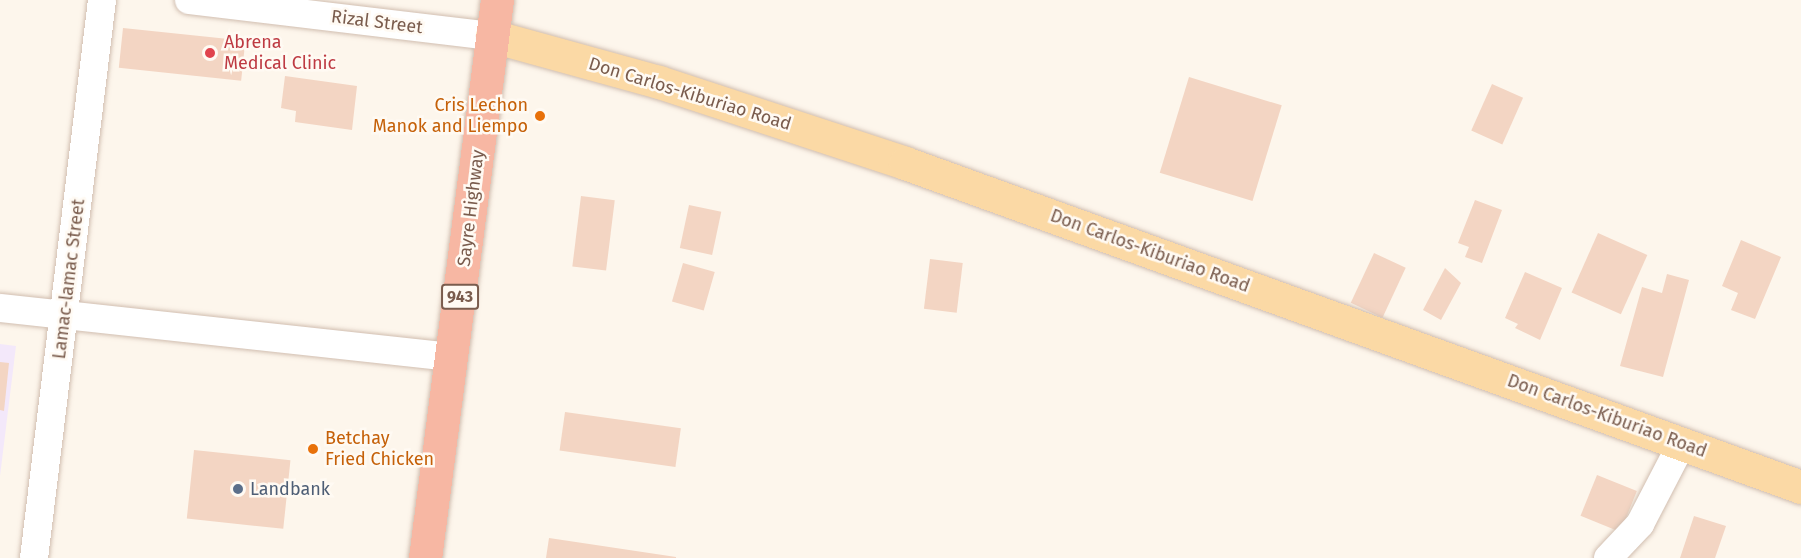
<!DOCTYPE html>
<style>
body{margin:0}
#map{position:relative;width:1801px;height:558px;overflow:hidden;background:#fdf6ec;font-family:"Fira Sans",sans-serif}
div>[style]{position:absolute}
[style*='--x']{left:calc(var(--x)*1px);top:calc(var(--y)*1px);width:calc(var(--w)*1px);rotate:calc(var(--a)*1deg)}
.education>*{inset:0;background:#f3e8fa}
.building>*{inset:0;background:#f3d5c3;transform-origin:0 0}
.roads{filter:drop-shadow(0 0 2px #d1beb0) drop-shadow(0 0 2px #d1beb0)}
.minor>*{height:28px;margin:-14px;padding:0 14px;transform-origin:14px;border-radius:14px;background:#fff}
.major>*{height:33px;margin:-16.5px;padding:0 16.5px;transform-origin:16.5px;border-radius:16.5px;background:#fbd9a5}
.highway>*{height:33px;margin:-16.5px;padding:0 16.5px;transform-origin:16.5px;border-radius:16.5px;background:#f7b7a3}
.dots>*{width:16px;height:16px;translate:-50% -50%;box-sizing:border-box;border:3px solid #fffaf3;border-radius:50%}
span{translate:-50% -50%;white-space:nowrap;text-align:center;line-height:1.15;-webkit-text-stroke:5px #fffaf3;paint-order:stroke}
.shield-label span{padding:2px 4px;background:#fffaf3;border:2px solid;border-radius:4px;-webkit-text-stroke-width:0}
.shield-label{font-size:16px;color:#7a5c4d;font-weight:700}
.street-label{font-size:18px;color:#7a5c4d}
.health-label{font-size:18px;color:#be3a42}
.left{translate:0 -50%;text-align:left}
.food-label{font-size:18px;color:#c56008}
.right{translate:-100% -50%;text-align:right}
.service-label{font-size:18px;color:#4e5e75}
</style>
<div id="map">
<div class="education">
<div style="clip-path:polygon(0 344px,16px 346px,0 476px)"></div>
</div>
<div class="building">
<div style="left:123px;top:28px;width:123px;height:40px;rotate:6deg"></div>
<div style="clip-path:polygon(285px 76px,357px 86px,352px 130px,295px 122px,296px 111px,281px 108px)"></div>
<div style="left:1189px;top:77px;width:97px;height:100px;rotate:17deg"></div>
<div style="left:1492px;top:84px;width:34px;height:51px;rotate:24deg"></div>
<div style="left:581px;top:196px;width:34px;height:71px;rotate:7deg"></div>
<div style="clip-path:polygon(1475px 200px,1502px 210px,1482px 263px,1465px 257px,1469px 247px,1458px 243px)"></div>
<div style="left:689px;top:205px;width:33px;height:44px;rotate:12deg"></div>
<div style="left:1598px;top:233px;width:54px;height:65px;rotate:24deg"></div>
<div style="clip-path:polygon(1741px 240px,1781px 257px,1755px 319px,1731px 310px,1738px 293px,1722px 286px)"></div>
<div style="left:1374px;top:253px;width:35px;height:55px;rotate:25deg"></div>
<div style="left:930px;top:259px;width:33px;height:50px;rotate:7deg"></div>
<div style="left:683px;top:263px;width:33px;height:40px;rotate:16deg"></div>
<div style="clip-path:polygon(1445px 268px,1461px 283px,1441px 320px,1423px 310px)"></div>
<div style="clip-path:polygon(1525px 272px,1562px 288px,1540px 340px,1515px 328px,1518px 324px,1505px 318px)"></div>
<div style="clip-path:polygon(1667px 274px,1689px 280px,1663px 377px,1620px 366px,1642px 287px,1662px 293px)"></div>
<div style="clip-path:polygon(0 362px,9px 363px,4px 411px,0 410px)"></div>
<div style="left:565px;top:412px;width:117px;height:39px;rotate:8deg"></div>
<div style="left:194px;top:450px;width:97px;height:69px;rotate:6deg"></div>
<div style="left:1597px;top:475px;width:43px;height:44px;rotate:22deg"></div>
<div style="clip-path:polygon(1694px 516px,1726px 526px,1715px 558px,1680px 558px)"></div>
<div style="clip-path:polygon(549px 538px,676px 557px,676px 558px,546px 558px)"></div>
</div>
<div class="roads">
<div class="minor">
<div style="--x:189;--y:0;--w:305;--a:6.8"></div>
<div style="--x:0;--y:308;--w:456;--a:6.2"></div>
<div style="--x:34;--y:558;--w:562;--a:-83.05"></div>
<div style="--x:1608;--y:558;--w:47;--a:-46.7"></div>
<div style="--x:1640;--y:524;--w:91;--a:-62.6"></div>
</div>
<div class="major">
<div style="--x:492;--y:36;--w:173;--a:15.4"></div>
<div style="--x:659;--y:82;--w:259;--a:18.2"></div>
<div style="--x:905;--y:163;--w:953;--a:19.88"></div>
</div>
<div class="highway">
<div style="--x:425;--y:558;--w:563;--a:-82.65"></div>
</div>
</div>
<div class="dots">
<div style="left:210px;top:53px;background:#e0444e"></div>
<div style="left:540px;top:116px;background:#e8710a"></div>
<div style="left:313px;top:449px;background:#e8710a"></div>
<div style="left:238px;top:489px;background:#5c6f8a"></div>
</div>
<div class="shield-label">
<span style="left:460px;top:297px">943</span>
</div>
<div class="street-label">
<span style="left:377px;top:22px;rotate:7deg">Rizal Street</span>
<span style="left:690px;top:94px;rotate:17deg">Don Carlos-Kiburiao Road</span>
<span style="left:471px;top:208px;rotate:-83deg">Sayre Highway</span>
<span style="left:1150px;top:251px;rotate:20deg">Don Carlos-Kiburiao Road</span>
<span style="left:69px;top:279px;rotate:-83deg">Lamac-lamac Street</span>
<span style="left:1607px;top:416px;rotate:20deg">Don Carlos-Kiburiao Road</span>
</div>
<div class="health-label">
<span class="left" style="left:224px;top:53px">Abrena<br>Medical Clinic</span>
</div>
<div class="food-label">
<span class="right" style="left:528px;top:116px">Cris Lechon<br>Manok and Liempo</span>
<span class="left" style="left:325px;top:449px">Betchay<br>Fried Chicken</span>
</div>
<div class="service-label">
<span class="left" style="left:250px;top:489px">Landbank</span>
</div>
</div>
